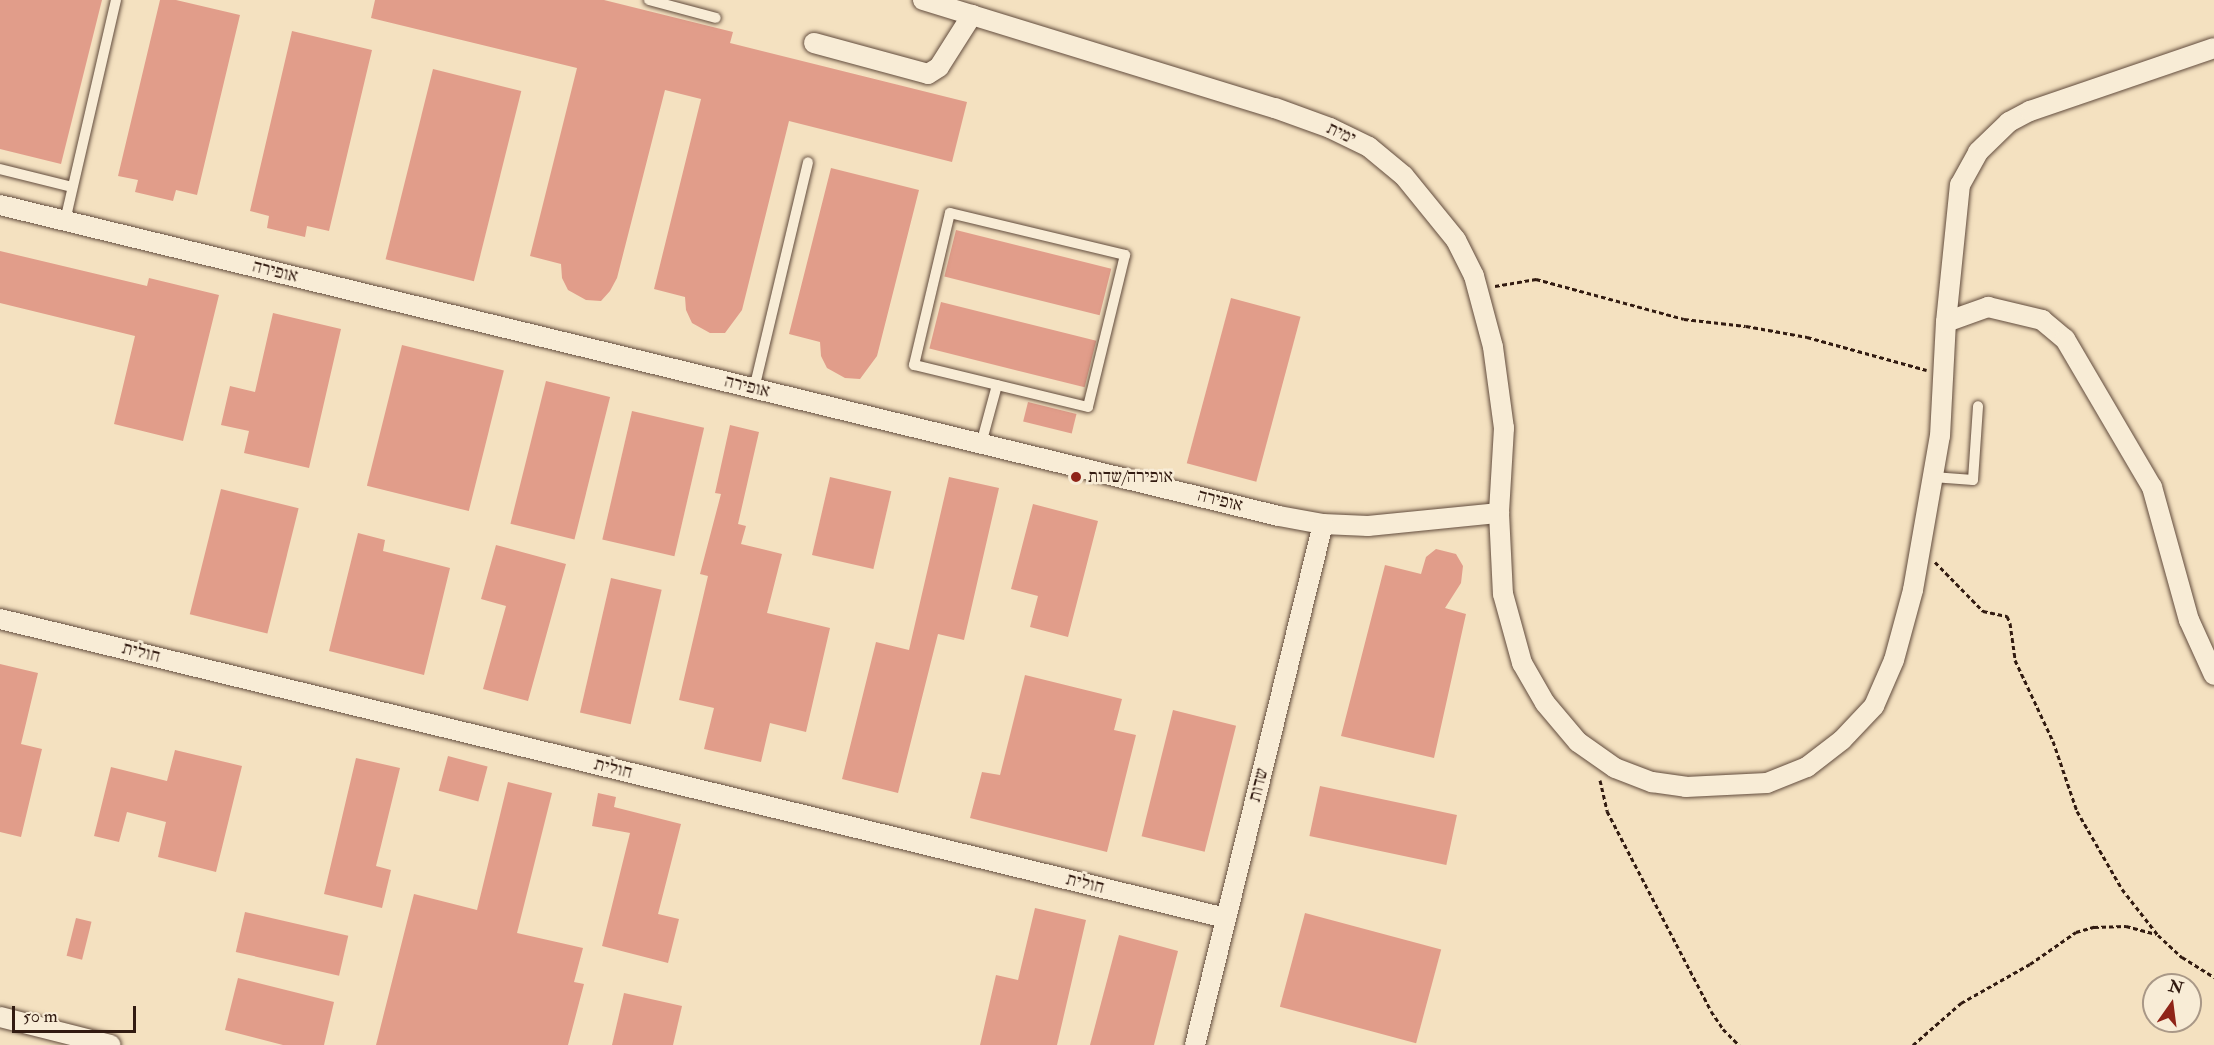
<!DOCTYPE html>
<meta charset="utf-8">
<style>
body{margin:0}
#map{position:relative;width:2214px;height:1045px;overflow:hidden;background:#f4e1c0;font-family:"IM FELL Double Pica","Frank Ruhl Libre",serif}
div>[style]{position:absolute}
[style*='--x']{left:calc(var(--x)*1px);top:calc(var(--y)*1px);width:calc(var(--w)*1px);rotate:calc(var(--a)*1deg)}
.building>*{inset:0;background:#e19d8a;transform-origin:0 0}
.path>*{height:3px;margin-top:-1.5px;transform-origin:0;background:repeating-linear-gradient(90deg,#321b11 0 4.5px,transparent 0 7.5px)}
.roads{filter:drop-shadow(0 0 2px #624c3d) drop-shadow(0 0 2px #624c3d)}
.service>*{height:10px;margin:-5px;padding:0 5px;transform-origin:5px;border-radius:5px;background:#f8ecd6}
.minor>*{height:20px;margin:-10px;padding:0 10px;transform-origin:10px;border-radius:10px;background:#f8ecd6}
.dots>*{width:16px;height:16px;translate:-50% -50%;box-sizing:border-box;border:3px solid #f8ecd6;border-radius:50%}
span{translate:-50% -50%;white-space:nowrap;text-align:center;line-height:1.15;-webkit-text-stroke:5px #f8ecd6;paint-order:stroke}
.street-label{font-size:18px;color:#321b11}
.poi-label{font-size:18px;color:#321b11}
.left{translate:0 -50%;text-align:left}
.north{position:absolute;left:2142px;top:973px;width:60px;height:60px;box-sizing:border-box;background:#f8ecd6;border:2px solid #a99887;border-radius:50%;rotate:14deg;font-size:16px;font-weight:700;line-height:24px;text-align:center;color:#321b11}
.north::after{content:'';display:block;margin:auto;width:21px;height:27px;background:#8f2418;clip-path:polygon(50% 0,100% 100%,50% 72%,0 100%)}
.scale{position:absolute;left:12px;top:1006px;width:124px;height:27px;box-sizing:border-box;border:3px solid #321b11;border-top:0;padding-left:8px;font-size:18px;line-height:21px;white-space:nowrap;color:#321b11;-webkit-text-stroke:4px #f8ecd6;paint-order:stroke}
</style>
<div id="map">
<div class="building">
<div style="clip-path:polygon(0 0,102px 0,61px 164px,0 149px)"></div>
<div style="clip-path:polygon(160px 0,176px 0,240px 15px,197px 195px,176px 190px,173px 201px,135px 192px,138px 180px,118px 176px)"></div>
<div style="clip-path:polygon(375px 0,604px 0,733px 32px,730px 43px,967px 102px,952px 162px,789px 121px,742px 310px,725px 333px,710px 333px,692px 323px,686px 310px,685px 297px,654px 289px,701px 99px,665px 90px,617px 278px,610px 291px,601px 301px,586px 300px,568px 290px,562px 278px,561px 264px,530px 256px,577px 68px,371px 18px)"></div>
<div style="clip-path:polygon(292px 31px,372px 50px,329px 231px,307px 226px,305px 237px,267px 228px,269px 216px,250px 211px)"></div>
<div style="left:433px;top:69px;width:91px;height:196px;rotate:14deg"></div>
<div style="clip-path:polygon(831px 168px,919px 190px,877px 356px,860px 379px,845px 378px,827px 368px,821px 356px,820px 342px,789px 334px)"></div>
<div style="left:956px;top:230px;width:160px;height:48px;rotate:14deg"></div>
<div style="clip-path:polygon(0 251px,147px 286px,149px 278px,219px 295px,183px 441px,114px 424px,135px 336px,0 303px)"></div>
<div style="left:1231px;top:298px;width:72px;height:171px;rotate:15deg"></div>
<div style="left:941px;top:302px;width:160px;height:48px;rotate:14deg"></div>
<div style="clip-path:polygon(273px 313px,341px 329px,309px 468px,244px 453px,249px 431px,221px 425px,230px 386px,255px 392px)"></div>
<div style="left:402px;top:345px;width:105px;height:145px;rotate:14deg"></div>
<div style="left:546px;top:381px;width:66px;height:147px;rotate:14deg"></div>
<div style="left:1028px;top:402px;width:50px;height:20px;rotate:14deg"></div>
<div style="left:632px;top:411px;width:74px;height:132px;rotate:13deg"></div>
<div style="clip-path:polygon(730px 425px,759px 432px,738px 524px,746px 526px,741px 544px,782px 554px,767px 613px,830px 628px,806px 732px,770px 723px,761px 762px,704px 749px,714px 708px,679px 700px,708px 576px,700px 574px,721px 494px,715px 493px)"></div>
<div style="left:830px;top:477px;width:63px;height:80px;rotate:13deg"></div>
<div style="clip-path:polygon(949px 477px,999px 488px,964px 640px,938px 634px,898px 793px,842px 779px,876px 642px,909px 650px)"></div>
<div style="left:221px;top:489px;width:80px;height:129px;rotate:14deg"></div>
<div style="clip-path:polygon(1033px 504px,1098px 521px,1068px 637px,1030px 627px,1038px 596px,1011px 589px)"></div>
<div style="clip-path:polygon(358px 533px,385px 540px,383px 551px,450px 568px,424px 675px,329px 651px)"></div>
<div style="clip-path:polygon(496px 545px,566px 564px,528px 701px,483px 689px,506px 606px,481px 599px)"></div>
<div style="clip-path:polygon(1436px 549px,1456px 554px,1463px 566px,1461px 583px,1445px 608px,1466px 614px,1434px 758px,1341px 736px,1385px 565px,1421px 574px,1426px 557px)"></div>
<div style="left:611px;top:578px;width:52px;height:138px;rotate:13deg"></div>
<div style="clip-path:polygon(0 664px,38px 673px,21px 744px,42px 749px,21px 837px,0 832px)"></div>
<div style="clip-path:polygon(1025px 675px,1122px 699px,1114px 730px,1136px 735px,1107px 852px,970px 818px,982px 772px,1000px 775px)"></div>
<div style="left:1173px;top:710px;width:65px;height:130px;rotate:14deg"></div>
<div style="clip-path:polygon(175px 750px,242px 766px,216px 872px,158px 857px,166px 822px,127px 812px,119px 842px,94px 836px,111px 767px,167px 781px)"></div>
<div style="left:448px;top:756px;width:41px;height:36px;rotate:15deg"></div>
<div style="clip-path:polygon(356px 758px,400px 768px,376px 866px,391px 870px,382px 908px,324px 894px)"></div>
<div style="clip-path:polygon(508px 782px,552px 793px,517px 933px,583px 948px,574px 982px,584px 984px,568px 1045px,376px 1045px,414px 894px,477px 910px)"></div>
<div style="left:1320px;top:786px;width:140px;height:51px;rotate:12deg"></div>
<div style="clip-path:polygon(598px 793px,616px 797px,614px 807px,681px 824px,658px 914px,679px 919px,668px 963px,602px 946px,630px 833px,592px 826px)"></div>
<div style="clip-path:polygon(1035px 908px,1086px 920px,1057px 1045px,980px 1045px,996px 975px,1018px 980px)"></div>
<div style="left:245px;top:912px;width:106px;height:41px;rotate:13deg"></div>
<div style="left:1305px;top:913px;width:141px;height:97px;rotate:15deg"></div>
<div style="left:76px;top:918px;width:16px;height:39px;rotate:14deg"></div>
<div style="clip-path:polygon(1119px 935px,1178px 951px,1154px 1045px,1090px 1045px)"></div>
<div style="clip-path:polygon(238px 978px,334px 1002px,324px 1045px,283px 1045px,225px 1030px)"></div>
<div style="clip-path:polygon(624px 993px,682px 1006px,673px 1045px,612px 1045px)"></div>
</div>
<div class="path">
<div style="--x:1495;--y:286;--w:42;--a:-9.7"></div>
<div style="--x:1536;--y:279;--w:153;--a:15.1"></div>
<div style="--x:1684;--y:319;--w:62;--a:6.4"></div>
<div style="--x:1746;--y:326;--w:62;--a:10.2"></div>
<div style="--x:1807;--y:337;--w:124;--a:15.4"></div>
<div style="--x:1935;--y:562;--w:69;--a:45.6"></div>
<div style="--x:1983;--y:611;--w:25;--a:12"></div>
<div style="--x:2007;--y:616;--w:8;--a:67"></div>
<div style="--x:2010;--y:623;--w:37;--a:82"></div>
<div style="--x:2015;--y:660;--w:89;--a:64.9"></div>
<div style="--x:2053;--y:741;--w:74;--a:71.1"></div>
<div style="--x:2077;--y:811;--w:90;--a:60"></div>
<div style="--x:2122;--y:889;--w:58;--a:52"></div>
<div style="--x:2158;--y:935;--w:33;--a:43"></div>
<div style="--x:2182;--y:957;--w:38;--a:32"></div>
<div style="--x:1600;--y:780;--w:32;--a:77"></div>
<div style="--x:1607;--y:811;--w:225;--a:62.5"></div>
<div style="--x:1711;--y:1011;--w:22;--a:56"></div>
<div style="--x:1723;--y:1029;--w:23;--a:45"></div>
<div style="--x:1913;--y:1045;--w:64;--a:-41.2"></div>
<div style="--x:1961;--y:1003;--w:79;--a:-29.5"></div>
<div style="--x:2030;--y:964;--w:56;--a:-34.8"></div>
<div style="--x:2076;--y:932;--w:19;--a:-16"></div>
<div style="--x:2094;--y:927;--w:32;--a:-2"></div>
<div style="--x:2126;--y:926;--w:31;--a:15"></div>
</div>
<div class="roads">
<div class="service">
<div style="--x:649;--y:0;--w:69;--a:15"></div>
<div style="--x:0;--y:169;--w:74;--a:14"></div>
<div style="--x:950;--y:213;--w:180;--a:13.5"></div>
<div style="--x:1125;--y:255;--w:156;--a:103.7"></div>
<div style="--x:1088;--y:407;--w:179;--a:-166.4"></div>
<div style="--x:914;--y:365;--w:156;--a:-76.7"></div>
<div style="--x:65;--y:221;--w:227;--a:-77"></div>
<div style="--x:754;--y:389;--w:233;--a:-76.6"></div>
<div style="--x:981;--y:444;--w:61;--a:-74.8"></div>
<div style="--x:1933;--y:477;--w:40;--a:4.3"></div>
<div style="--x:1973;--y:480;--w:74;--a:-86.1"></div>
</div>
<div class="minor">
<div style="--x:923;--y:0;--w:368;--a:17.1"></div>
<div style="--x:1275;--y:108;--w:59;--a:20"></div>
<div style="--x:1330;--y:128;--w:43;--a:26"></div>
<div style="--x:1369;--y:147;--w:45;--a:39.6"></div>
<div style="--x:1404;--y:176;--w:82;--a:50.9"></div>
<div style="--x:1456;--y:240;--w:40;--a:63.4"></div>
<div style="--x:1474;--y:276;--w:73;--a:75"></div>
<div style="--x:1493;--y:347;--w:82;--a:82.3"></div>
<div style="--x:1504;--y:428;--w:85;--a:93.4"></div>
<div style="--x:1499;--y:513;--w:81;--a:87.2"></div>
<div style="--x:1503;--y:594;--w:72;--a:74.6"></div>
<div style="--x:1522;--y:663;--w:46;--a:60.1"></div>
<div style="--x:1545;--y:703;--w:51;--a:49.8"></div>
<div style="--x:1578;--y:742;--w:45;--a:35.1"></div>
<div style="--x:1615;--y:768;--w:40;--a:21"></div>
<div style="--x:1652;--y:782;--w:34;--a:8"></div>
<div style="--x:1686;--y:787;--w:81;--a:-2.8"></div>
<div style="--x:1767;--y:783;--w:43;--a:-21.8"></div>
<div style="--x:1807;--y:767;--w:44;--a:-37.6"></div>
<div style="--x:1842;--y:740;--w:47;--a:-46.7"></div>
<div style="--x:1874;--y:706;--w:50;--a:-66.5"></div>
<div style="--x:1894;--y:660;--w:73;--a:-74.8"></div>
<div style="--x:1913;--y:590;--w:156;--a:-80.1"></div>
<div style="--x:1940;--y:436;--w:114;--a:-87"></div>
<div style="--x:1946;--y:322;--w:138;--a:-84.2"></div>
<div style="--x:1960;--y:185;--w:38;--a:-61"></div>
<div style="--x:1978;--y:152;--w:43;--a:-44.1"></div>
<div style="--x:2009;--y:122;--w:24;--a:-28"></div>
<div style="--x:2030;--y:111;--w:194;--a:-18.9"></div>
<div style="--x:814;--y:43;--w:118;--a:15.2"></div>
<div style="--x:928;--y:74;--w:13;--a:-32"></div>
<div style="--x:939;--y:67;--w:62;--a:-57.6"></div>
<div style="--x:0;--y:205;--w:1316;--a:13.67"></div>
<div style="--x:1279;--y:516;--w:45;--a:10.3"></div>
<div style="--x:1323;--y:524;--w:45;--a:2.5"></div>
<div style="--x:1368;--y:526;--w:132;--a:-5.7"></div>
<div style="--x:1946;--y:322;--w:45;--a:-19.7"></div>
<div style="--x:1988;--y:307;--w:56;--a:13.5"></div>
<div style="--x:2042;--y:320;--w:30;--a:40"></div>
<div style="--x:2065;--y:339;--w:172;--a:59.6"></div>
<div style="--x:2152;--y:487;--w:138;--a:74.5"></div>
<div style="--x:2189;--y:620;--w:60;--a:65.6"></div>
<div style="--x:0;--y:619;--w:1262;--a:13.71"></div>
<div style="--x:0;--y:1017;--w:114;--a:14.2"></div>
<div style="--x:1195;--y:1045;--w:536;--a:-76.2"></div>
</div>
</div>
<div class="dots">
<div style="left:1076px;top:477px;background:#8f2418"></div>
</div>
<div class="street-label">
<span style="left:1341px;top:134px;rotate:25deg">ימית</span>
<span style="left:275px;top:272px;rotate:14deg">אופירה</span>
<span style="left:747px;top:387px;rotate:14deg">אופירה</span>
<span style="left:1220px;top:501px;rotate:14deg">אופירה</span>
<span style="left:141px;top:653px;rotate:14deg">חולית</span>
<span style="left:613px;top:769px;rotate:14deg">חולית</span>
<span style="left:1259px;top:785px;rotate:-76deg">שדות</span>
<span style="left:1085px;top:884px;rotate:14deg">חולית</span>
</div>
<div class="poi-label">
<span class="left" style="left:1088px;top:477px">אופירה/שדות</span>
</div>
<div class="north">N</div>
<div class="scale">50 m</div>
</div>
